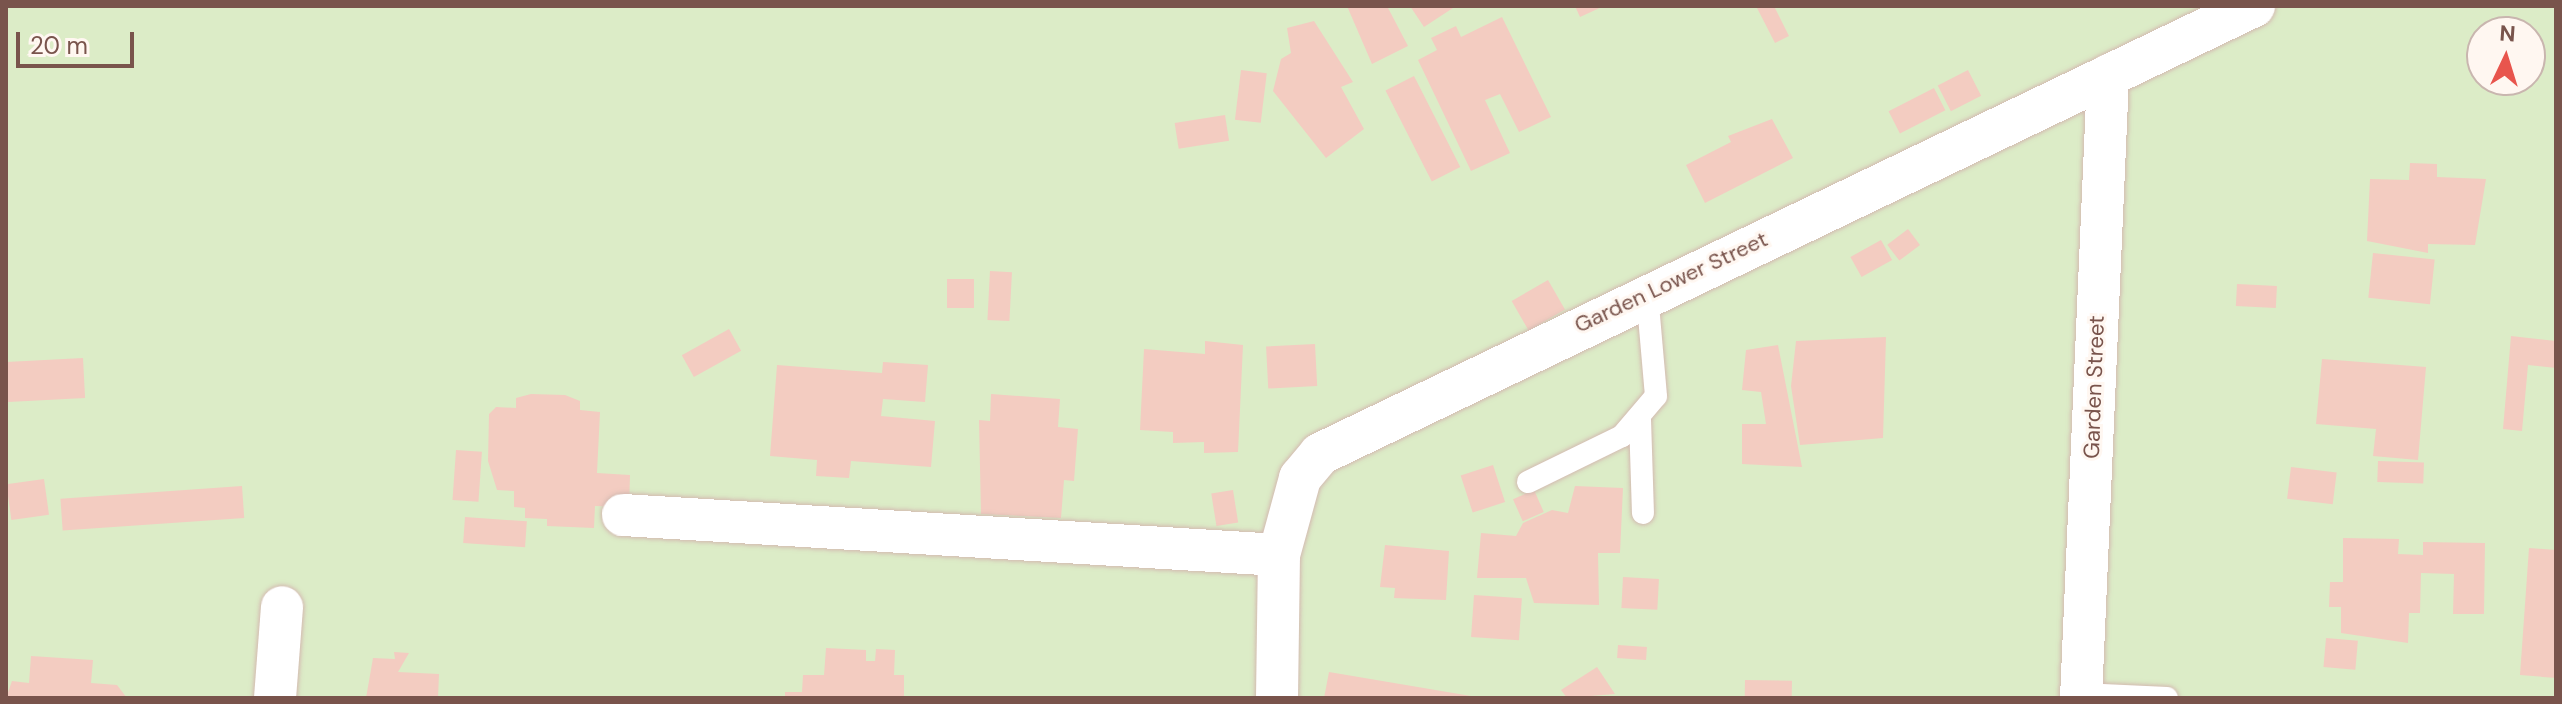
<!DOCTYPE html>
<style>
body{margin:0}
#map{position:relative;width:2562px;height:704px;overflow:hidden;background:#fdf2ea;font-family:"DM Sans",sans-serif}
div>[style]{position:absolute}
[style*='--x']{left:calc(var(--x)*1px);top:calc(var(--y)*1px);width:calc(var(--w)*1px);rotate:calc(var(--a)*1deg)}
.green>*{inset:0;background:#dcecc7}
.building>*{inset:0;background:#f3ccc1;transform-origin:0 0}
.roads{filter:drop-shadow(0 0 2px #d3bab1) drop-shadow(0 0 2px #d3bab1)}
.service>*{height:22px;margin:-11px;padding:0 11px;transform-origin:11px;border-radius:11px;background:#fff}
.minor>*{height:42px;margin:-21px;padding:0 21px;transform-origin:21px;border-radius:21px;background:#fff}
span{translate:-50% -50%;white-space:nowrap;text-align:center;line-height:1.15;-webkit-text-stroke:6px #fff7f1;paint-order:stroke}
.street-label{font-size:22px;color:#79544c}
.frame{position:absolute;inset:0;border:8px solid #79544c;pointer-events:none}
.north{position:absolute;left:2466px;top:16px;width:80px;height:80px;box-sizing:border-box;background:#fff7f1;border:2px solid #c9b6af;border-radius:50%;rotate:4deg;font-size:22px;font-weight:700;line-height:32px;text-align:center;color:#79544c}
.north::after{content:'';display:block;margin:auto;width:28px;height:36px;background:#e8554d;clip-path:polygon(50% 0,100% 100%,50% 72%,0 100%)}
.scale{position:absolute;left:16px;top:32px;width:118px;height:36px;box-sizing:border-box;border:4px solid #79544c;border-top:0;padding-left:10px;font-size:24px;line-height:28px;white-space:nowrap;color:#79544c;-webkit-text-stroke:6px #fff7f1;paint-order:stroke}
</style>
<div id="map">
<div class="green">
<div style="clip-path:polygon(evenodd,6px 6px,2556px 6px,2556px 698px,6px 698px,6px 6px,2482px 32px,2530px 32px,2530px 80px,2482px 80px,2482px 32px)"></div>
</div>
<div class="building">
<div style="clip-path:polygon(1347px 6px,1387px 6px,1408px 46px,1372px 64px)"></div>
<div style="clip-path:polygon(1410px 6px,1456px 6px,1424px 27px)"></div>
<div style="clip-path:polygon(1575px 6px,1604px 6px,1580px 17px)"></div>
<div style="clip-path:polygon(1756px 6px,1774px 6px,1789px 36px,1775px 43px)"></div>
<div style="clip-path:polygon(1502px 17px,1551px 117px,1519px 132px,1500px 94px,1485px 100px,1510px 153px,1471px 171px,1418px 60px,1437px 50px,1431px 38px,1456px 26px,1461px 37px)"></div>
<div style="clip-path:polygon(1314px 21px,1353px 82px,1341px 87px,1364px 129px,1326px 158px,1273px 91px,1281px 59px,1291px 53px,1287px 28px)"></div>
<div style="left:1241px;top:70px;width:26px;height:50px;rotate:7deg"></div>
<div style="left:1968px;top:70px;width:29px;height:34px;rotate:63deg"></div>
<div style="left:1414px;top:76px;width:102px;height:32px;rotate:63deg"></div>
<div style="left:1934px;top:88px;width:25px;height:51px;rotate:63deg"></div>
<div style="left:1225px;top:115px;width:26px;height:51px;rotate:81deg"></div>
<div style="clip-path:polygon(1772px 119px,1793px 158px,1705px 203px,1686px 165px,1731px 142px,1728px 136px)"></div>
<div style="clip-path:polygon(2410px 163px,2437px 164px,2437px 177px,2486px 179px,2475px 245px,2428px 244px,2428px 253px,2367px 241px,2370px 179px,2409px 180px)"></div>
<div style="left:1908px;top:229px;width:20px;height:26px;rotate:53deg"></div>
<div style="left:1881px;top:240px;width:23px;height:35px;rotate:61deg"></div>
<div style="left:2373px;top:253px;width:62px;height:45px;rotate:6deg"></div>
<div style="left:990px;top:271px;width:22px;height:49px;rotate:3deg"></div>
<div style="left:947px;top:279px;width:27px;height:29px"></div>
<div style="left:1548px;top:280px;width:34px;height:42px;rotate:60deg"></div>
<div style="left:2237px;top:284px;width:40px;height:22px;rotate:3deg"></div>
<div style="left:729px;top:329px;width:25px;height:54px;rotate:61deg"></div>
<div style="clip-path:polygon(2511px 336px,2556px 341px,2556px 368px,2528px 365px,2522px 431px,2503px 429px)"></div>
<div style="clip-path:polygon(1886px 337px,1883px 438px,1800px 445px,1791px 386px,1796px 341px)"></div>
<div style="clip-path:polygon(1205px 341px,1243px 345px,1238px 452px,1204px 453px,1204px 442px,1173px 443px,1173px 432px,1140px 430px,1144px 349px,1205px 354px)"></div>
<div style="left:1315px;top:344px;width:42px;height:49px;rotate:87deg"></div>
<div style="clip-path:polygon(1778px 345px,1802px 467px,1742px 464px,1742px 424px,1766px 424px,1761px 392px,1742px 390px,1746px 350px)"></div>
<div style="left:83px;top:358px;width:40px;height:77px;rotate:87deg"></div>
<div style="clip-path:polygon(2322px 359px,2426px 367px,2418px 460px,2373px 456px,2376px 429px,2316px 424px)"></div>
<div style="clip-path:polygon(883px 362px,928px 365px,925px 402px,883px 399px,881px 416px,935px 421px,931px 467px,851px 461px,849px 478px,816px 476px,817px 460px,770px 456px,777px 365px,882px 373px)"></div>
<div style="clip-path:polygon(531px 394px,565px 395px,580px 401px,580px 410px,600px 412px,597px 473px,630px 475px,629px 507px,595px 506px,594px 528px,547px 526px,547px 519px,525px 518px,525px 508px,514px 507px,514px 491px,497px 490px,488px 461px,489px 414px,496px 407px,516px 408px,516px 398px)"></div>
<div style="clip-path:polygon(991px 394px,1060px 399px,1058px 427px,1078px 429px,1074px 481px,1064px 480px,1061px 518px,981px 514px,979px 420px,990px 421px)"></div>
<div style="left:456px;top:450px;width:26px;height:50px;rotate:4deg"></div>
<div style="left:2378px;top:461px;width:46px;height:21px;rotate:2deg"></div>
<div style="left:1493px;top:465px;width:39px;height:34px;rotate:72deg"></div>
<div style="left:2291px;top:467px;width:46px;height:32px;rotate:7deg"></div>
<div style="left:44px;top:479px;width:36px;height:38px;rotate:82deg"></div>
<div style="left:242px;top:486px;width:32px;height:182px;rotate:86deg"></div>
<div style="clip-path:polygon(1575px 486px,1623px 488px,1620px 553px,1598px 553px,1599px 605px,1534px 603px,1526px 578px,1477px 578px,1481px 533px,1516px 536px,1523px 523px,1552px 510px,1568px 513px)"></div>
<div style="left:1233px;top:490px;width:33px;height:22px;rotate:81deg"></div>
<div style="left:1534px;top:490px;width:24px;height:23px;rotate:66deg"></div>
<div style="left:465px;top:517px;width:62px;height:26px;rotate:4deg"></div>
<div style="clip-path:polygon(2343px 538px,2399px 539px,2398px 554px,2423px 555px,2423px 542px,2485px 543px,2484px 614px,2453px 614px,2454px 574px,2421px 573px,2420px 613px,2409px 613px,2408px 643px,2341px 633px,2341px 607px,2329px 607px,2330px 582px,2343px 582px)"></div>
<div style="clip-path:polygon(1385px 545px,1449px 551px,1446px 600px,1394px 598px,1395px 588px,1380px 587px)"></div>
<div style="clip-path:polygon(2529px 548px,2556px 550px,2556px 678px,2520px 675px)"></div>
<div style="left:1623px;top:577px;width:36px;height:31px;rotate:3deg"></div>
<div style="left:1474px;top:595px;width:48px;height:42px;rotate:4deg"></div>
<div style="left:2326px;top:638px;width:32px;height:29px;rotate:5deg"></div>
<div style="left:1618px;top:645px;width:29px;height:13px;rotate:4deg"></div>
<div style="clip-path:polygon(826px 648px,866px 650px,866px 661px,875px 661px,876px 649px,895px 650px,894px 675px,904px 675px,904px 698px,785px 698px,785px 692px,802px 692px,803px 675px,824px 675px)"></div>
<div style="clip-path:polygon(394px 652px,409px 653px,398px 672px,439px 674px,438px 698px,366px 698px,373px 658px,395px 659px)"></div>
<div style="clip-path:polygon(31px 656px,93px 660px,91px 683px,117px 685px,127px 698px,6px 698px,12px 681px,29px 683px)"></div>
<div style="clip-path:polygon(1597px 667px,1615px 694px,1567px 698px,1561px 690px)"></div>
<div style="clip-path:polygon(1329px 672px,1471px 696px,1471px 698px,1324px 698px)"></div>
<div style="left:1745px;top:680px;width:47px;height:18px;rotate:1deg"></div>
</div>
<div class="roads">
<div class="service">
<div style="--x:1640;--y:419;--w:94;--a:88.2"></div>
<div style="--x:1528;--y:482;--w:105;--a:-26.1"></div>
<div style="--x:1622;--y:436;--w:52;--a:-49.6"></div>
<div style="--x:1656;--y:396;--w:102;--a:-95"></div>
<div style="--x:2081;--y:694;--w:86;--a:2.7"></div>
</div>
<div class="minor">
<div style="--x:623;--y:515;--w:657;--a:3.49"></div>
<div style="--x:275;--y:698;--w:91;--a:-85.6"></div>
<div style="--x:1277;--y:698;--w:143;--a:-89.2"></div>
<div style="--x:1279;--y:555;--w:80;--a:-74.7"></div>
<div style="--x:1300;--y:478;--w:31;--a:-50"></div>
<div style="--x:1320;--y:454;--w:1036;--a:-25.63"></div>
<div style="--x:2081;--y:698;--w:623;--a:-87.51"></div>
</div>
</div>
<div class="street-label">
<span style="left:1671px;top:282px;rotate:-25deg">Garden Lower Street</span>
<span style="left:2094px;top:387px;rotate:-88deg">Garden Street</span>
</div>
<div class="frame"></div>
<div class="north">N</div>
<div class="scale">20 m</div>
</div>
